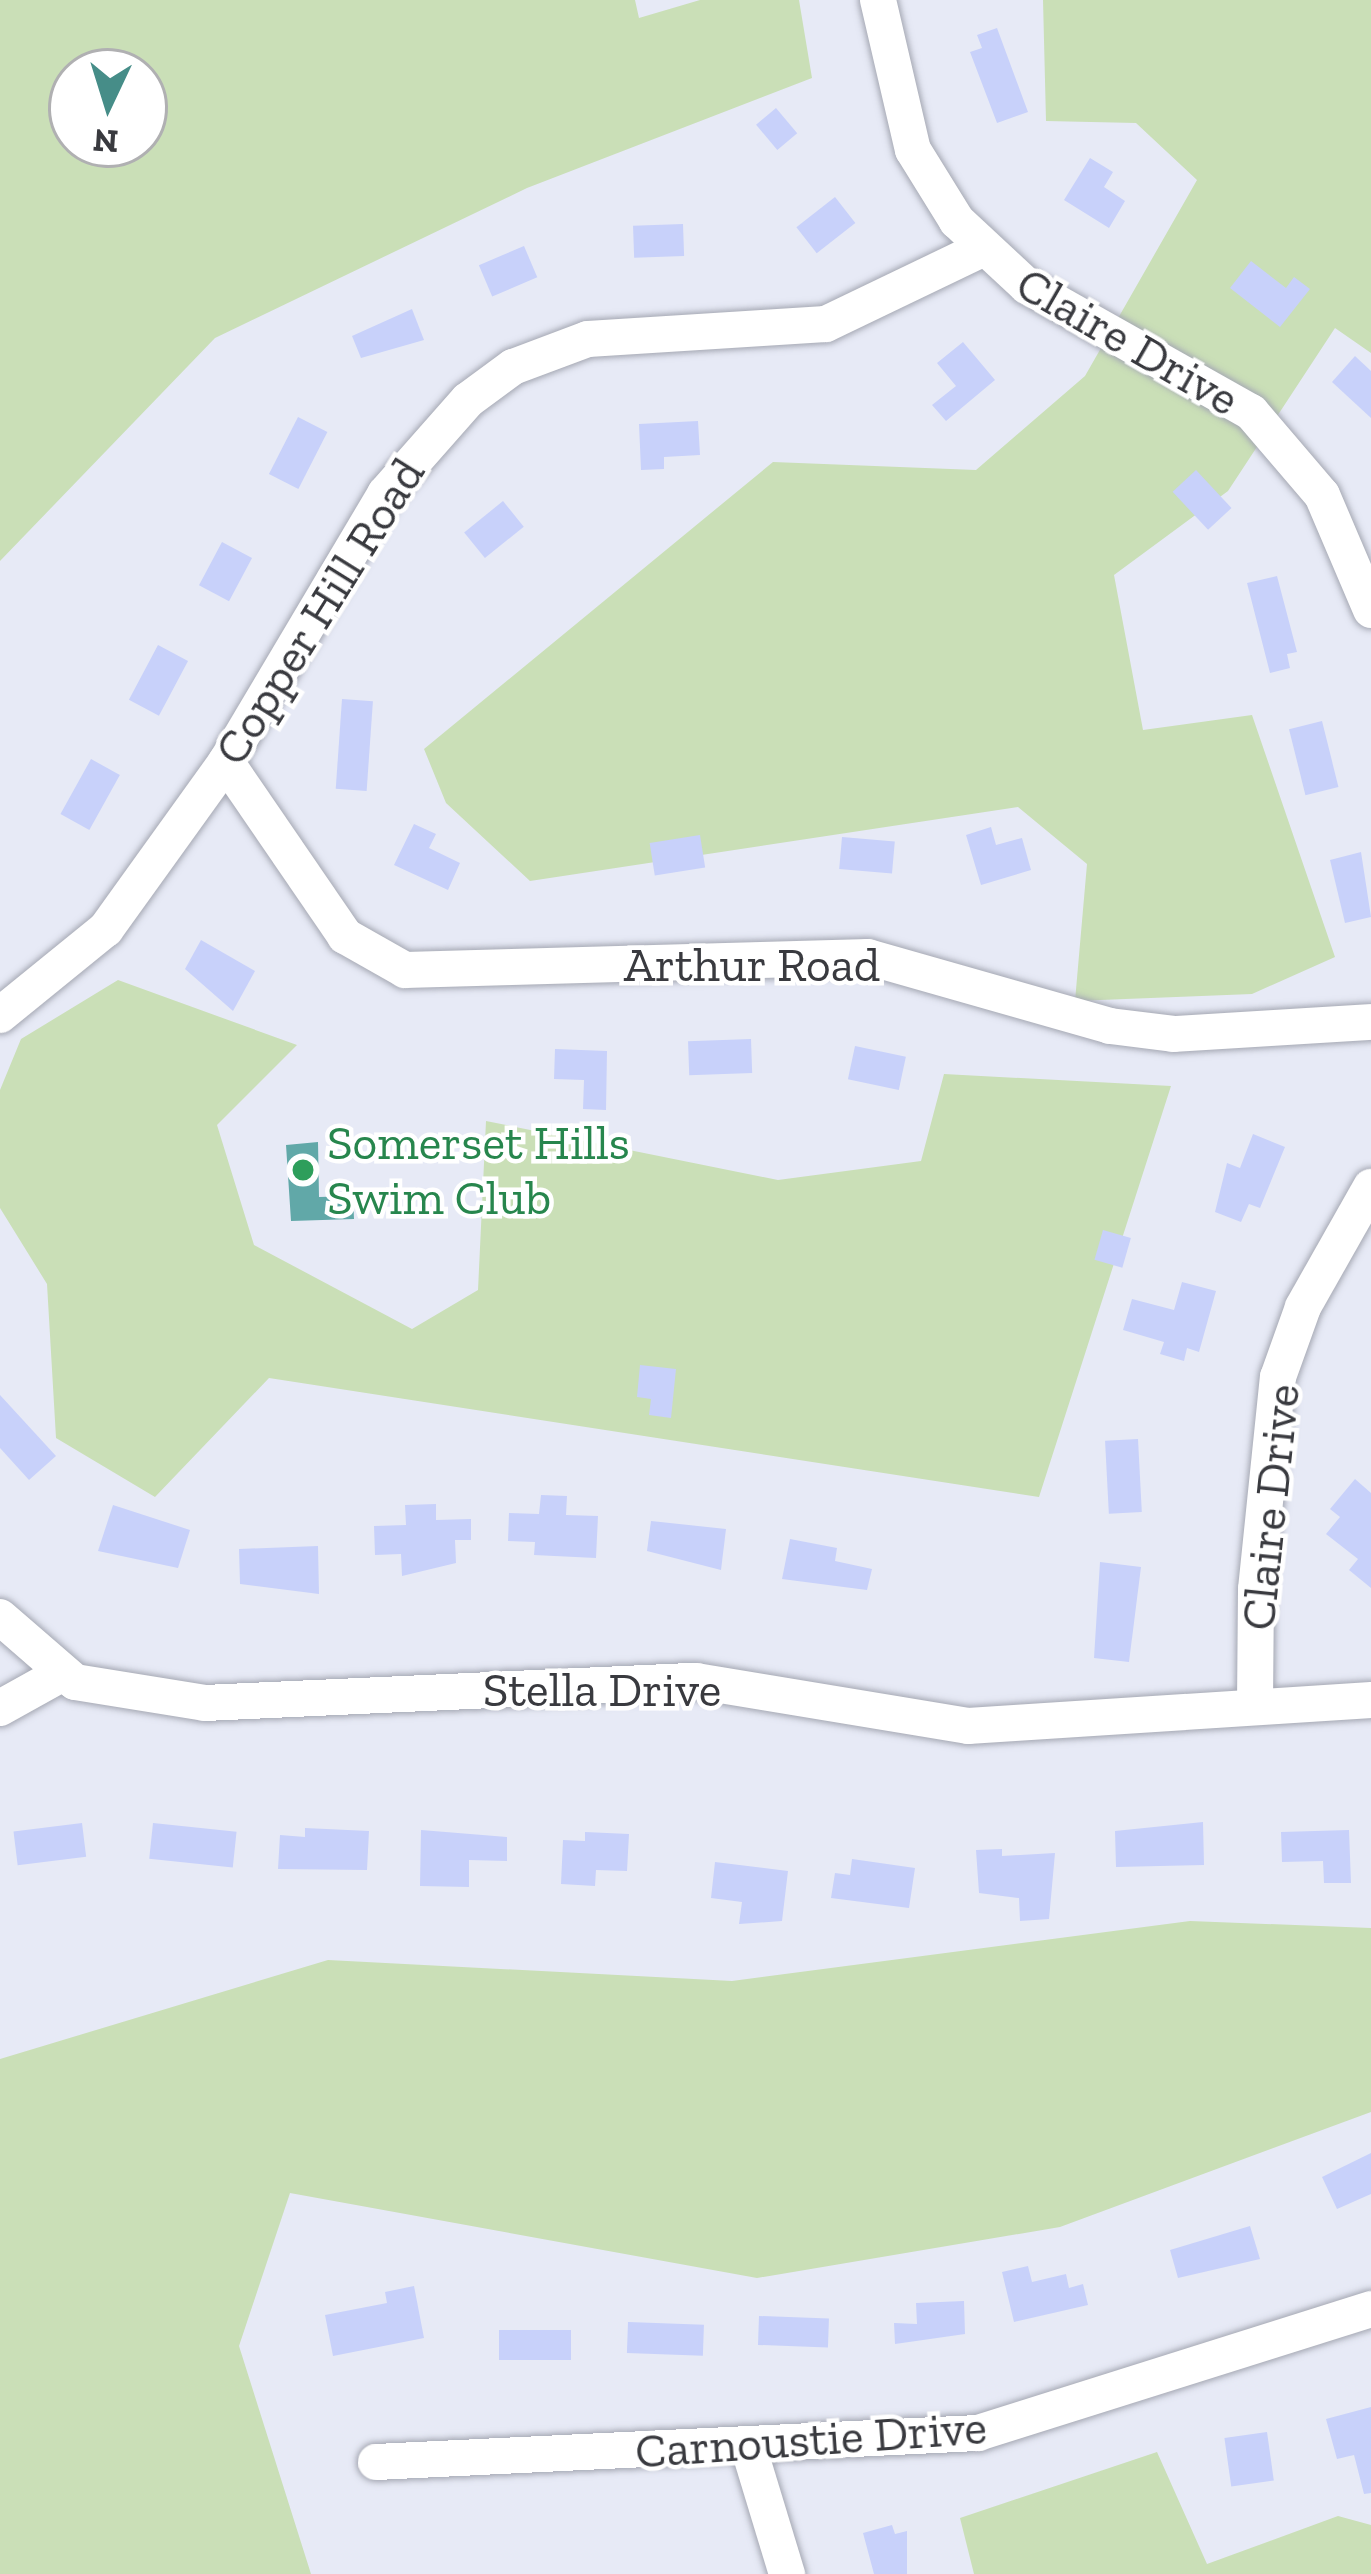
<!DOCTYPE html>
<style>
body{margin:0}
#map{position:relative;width:1371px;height:2574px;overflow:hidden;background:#e7eaf6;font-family:"Zilla Slab",serif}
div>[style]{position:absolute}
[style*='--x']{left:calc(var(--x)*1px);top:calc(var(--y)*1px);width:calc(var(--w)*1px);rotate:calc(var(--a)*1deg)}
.green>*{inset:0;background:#cadfb7}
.water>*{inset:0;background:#61a8a8}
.building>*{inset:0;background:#c8d1fa;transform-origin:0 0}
.roads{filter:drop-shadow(0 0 3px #a5a8b3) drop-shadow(0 0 3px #a5a8b3)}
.minor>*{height:36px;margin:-18px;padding:0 18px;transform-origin:18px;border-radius:18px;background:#fff}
.dots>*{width:33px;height:33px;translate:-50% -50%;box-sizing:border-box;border:6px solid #fff;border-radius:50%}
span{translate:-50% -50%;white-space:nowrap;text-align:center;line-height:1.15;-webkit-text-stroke:9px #fff;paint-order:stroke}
.street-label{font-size:48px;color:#393a3f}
.leisure-label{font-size:48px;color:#27864d}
.left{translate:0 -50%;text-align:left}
.north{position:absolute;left:48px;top:48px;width:120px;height:120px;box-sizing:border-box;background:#fff;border:3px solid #b0b0b2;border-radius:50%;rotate:184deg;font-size:33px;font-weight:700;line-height:48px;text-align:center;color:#393a3f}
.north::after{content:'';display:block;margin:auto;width:42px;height:54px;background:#468d88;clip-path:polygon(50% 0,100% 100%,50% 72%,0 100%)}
</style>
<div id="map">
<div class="green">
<div style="clip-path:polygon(evenodd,0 0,635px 0,639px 18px,700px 0,799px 0,812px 78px,527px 188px,215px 338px,0 561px,0 0,72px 72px,144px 72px,144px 144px,72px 144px,72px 72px)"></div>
<div style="clip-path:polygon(1043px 0,1371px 0,1371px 353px,1335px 328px,1228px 491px,1114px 575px,1143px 730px,1252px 715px,1335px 957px,1252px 994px,1075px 1001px,1087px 864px,1018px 807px,530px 881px,446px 803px,424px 749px,773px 462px,976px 470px,1085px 376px,1197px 180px,1136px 123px,1046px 121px)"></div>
<div style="clip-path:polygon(118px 980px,297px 1045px,217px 1125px,254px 1245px,412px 1329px,478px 1290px,486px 1121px,778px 1180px,921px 1161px,944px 1074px,1171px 1086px,1039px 1497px,269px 1378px,155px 1497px,56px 1438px,47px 1284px,0 1208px,0 1090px,21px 1039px)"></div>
<div style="clip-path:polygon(1190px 1921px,1371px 1928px,1371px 2112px,1060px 2227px,757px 2278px,290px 2193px,239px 2346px,311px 2574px,0 2574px,0 2059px,328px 1960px,732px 1981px)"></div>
<div style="clip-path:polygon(1157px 2452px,1207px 2564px,1338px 2516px,1371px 2525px,1371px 2574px,974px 2574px,960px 2518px)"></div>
</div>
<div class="water">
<div style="clip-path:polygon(318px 1142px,319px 1197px,353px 1196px,354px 1219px,291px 1221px,286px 1145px)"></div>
</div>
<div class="building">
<div style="clip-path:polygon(997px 28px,1028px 112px,997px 123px,970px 52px,982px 48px,977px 35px)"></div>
<div style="left:776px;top:108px;width:33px;height:26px;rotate:50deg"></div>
<div style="clip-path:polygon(1090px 158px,1113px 172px,1104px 187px,1125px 201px,1109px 228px,1064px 200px)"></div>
<div style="left:835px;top:197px;width:33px;height:49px;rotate:52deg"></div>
<div style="left:683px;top:224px;width:32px;height:50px;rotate:88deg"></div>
<div style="left:524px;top:246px;width:34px;height:49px;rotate:67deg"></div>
<div style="clip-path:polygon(1251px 261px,1286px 288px,1294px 277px,1310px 289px,1280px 327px,1230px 288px)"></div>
<div style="clip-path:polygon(412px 309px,424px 340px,361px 358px,352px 336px)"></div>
<div style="clip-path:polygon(963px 342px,995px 380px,946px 421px,932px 405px,956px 386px,937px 363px)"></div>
<div style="clip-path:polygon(1355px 356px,1371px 371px,1371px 418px,1332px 382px)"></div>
<div style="left:298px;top:417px;width:33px;height:64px;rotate:27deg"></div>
<div style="clip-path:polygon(698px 421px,700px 455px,664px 457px,664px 469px,641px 470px,639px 424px)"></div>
<div style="left:1196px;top:470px;width:52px;height:32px;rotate:47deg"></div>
<div style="left:503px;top:501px;width:33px;height:50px;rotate:51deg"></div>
<div style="left:222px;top:542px;width:34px;height:49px;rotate:28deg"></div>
<div style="clip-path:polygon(1277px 576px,1297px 652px,1287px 654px,1290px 668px,1270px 673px,1247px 583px)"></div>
<div style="left:158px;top:645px;width:34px;height:62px;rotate:28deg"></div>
<div style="left:342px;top:699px;width:31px;height:90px;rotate:4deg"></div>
<div style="left:1322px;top:721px;width:68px;height:34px;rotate:76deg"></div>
<div style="left:91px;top:759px;width:33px;height:63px;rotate:29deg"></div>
<div style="clip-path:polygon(414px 824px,436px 834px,429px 848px,460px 863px,448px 890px,394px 865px)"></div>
<div style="clip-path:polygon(991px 827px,996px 845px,1022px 838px,1031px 870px,981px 885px,966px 835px)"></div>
<div style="left:700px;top:835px;width:33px;height:51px;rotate:81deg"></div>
<div style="left:842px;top:837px;width:53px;height:32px;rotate:5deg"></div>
<div style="clip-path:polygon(1361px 852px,1371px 917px,1345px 923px,1330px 860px)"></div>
<div style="clip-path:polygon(201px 940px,255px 971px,233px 1011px,185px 969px)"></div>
<div style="left:751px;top:1039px;width:34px;height:63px;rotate:88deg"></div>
<div style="left:855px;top:1046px;width:52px;height:34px;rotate:12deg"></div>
<div style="clip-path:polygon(555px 1049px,607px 1051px,606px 1110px,583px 1109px,584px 1080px,554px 1079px)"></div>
<div style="clip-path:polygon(1253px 1134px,1285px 1147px,1260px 1208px,1249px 1204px,1241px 1222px,1215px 1212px,1227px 1163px,1240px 1168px)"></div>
<div style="left:1103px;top:1230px;width:29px;height:31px;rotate:16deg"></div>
<div style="clip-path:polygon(1182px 1282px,1216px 1291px,1199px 1352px,1187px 1348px,1184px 1361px,1160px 1354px,1164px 1342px,1123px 1330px,1132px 1299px,1174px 1310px)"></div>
<div style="clip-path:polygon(640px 1365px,676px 1369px,671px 1418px,649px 1415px,651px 1399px,637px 1397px)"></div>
<div style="clip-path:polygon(0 1395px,56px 1456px,29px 1480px,0 1448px)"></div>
<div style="left:1138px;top:1439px;width:73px;height:33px;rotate:87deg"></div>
<div style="clip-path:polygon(1355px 1479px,1371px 1493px,1371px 1588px,1349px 1570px,1358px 1559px,1326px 1534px,1340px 1517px,1330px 1509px)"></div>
<div style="clip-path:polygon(541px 1495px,567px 1496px,566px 1515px,598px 1516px,596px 1558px,534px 1555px,535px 1542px,508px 1541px,509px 1513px,539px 1514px)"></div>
<div style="clip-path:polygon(436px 1504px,436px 1520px,471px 1519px,471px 1540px,455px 1540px,456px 1563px,402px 1576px,401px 1554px,375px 1555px,374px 1526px,406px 1525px,405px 1505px)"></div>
<div style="clip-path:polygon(113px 1505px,190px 1530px,178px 1568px,98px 1551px)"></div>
<div style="clip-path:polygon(651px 1521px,726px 1529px,721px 1570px,647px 1551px)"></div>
<div style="clip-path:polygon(790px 1539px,837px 1548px,835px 1561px,872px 1569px,867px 1590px,782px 1579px)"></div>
<div style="clip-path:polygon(318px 1546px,319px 1594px,240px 1584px,239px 1549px)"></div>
<div style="clip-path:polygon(1100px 1562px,1141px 1567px,1129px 1662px,1094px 1658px)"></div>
<div style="clip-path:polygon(1203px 1822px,1204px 1865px,1116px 1867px,1115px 1831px)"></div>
<div style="left:82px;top:1823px;width:34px;height:69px;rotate:83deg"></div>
<div style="left:153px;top:1823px;width:84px;height:36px;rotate:6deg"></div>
<div style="clip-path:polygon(305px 1828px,369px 1831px,367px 1870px,278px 1869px,280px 1835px,305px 1837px)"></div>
<div style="clip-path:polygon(421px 1830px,507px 1837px,507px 1861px,469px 1860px,469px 1887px,420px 1886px)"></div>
<div style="clip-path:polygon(1349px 1830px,1351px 1883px,1324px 1883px,1323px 1861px,1282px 1862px,1281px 1832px)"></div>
<div style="clip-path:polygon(585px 1832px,629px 1834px,627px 1871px,596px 1870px,595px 1886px,561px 1884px,563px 1840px,585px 1841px)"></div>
<div style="clip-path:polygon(1002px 1849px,1002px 1856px,1055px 1853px,1049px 1919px,1020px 1921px,1019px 1898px,979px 1893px,976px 1850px)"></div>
<div style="clip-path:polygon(852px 1859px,915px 1868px,909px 1908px,831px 1898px,835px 1873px,850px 1875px)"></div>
<div style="clip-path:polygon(715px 1862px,788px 1871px,782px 1921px,739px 1924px,742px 1902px,711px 1898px)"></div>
<div style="clip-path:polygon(1371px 2153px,1371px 2194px,1337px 2209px,1322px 2177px)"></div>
<div style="clip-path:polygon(1250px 2226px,1260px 2259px,1178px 2278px,1170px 2250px)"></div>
<div style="clip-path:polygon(1028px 2266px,1032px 2282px,1066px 2274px,1069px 2288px,1083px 2284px,1088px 2305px,1014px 2322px,1002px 2272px)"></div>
<div style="clip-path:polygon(414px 2286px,424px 2338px,333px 2356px,325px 2315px,387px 2303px,385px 2292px)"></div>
<div style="clip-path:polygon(964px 2301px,965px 2334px,895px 2344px,894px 2323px,917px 2324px,916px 2303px)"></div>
<div style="left:759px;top:2316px;width:70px;height:29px;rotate:2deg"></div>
<div style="left:628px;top:2322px;width:76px;height:31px;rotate:2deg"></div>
<div style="left:571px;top:2330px;width:30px;height:72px;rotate:90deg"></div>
<div style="clip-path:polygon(1371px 2407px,1371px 2493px,1364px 2494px,1354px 2455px,1337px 2459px,1326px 2419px)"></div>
<div style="left:1267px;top:2432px;width:49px;height:43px;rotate:82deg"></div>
<div style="clip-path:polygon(892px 2525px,895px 2534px,907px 2531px,907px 2574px,874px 2574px,863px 2533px)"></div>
</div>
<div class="roads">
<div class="minor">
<div style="--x:878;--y:0;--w:154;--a:76.9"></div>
<div style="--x:913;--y:150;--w:84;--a:58.2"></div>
<div style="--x:957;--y:221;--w:96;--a:42.9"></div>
<div style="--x:1027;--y:286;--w:257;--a:29.4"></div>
<div style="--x:1251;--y:412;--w:109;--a:49.5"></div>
<div style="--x:1322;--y:495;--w:125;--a:66.9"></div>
<div style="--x:226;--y:762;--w:211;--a:55.6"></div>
<div style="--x:345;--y:936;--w:69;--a:29.5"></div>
<div style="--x:405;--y:970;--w:463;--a:-1.6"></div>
<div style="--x:868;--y:957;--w:252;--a:15.9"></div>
<div style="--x:1110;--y:1026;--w:64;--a:7.1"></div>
<div style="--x:1174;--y:1034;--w:197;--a:-3.5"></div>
<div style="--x:0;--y:1015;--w:136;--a:-39.1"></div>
<div style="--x:106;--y:929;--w:206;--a:-54.3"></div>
<div style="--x:226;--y:762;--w:312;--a:-59.3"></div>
<div style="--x:385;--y:494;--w:125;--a:-48.6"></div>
<div style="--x:468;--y:400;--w:56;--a:-36.3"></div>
<div style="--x:513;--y:367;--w:80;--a:-20.5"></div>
<div style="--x:588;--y:339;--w:238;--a:-3.6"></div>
<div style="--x:826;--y:324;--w:173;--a:-25.7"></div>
<div style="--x:0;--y:1617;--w:99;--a:40.9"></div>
<div style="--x:75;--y:1682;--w:132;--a:9.2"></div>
<div style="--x:205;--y:1703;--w:491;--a:-2.6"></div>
<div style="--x:696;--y:1681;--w:276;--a:9.4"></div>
<div style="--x:968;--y:1726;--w:404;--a:-3.7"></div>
<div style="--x:1255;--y:1704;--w:115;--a:-89.5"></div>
<div style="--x:1256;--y:1589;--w:213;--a:-84.1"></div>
<div style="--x:1278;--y:1377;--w:74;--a:-70.3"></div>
<div style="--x:1303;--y:1307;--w:138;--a:-60.5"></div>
<div style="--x:0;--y:1708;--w:70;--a:-29.1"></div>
<div style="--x:749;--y:2449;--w:131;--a:73.1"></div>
<div style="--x:376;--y:2462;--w:603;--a:-2.76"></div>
<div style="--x:978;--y:2433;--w:412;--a:-17.5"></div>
</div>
</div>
<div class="dots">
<div style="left:303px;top:1170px;background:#2e9e5b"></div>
</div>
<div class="street-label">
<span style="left:1128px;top:341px;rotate:30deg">Claire Drive</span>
<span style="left:319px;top:611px;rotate:-58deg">Copper Hill Road</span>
<span style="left:752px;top:965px">Arthur Road</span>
<span style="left:1270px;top:1507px;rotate:-84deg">Claire Drive</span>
<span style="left:602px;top:1690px">Stella Drive</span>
<span style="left:811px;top:2439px;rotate:-4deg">Carnoustie Drive</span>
</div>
<div class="leisure-label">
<span class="left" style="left:327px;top:1170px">Somerset Hills<br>Swim Club</span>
</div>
<div class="north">N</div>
</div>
